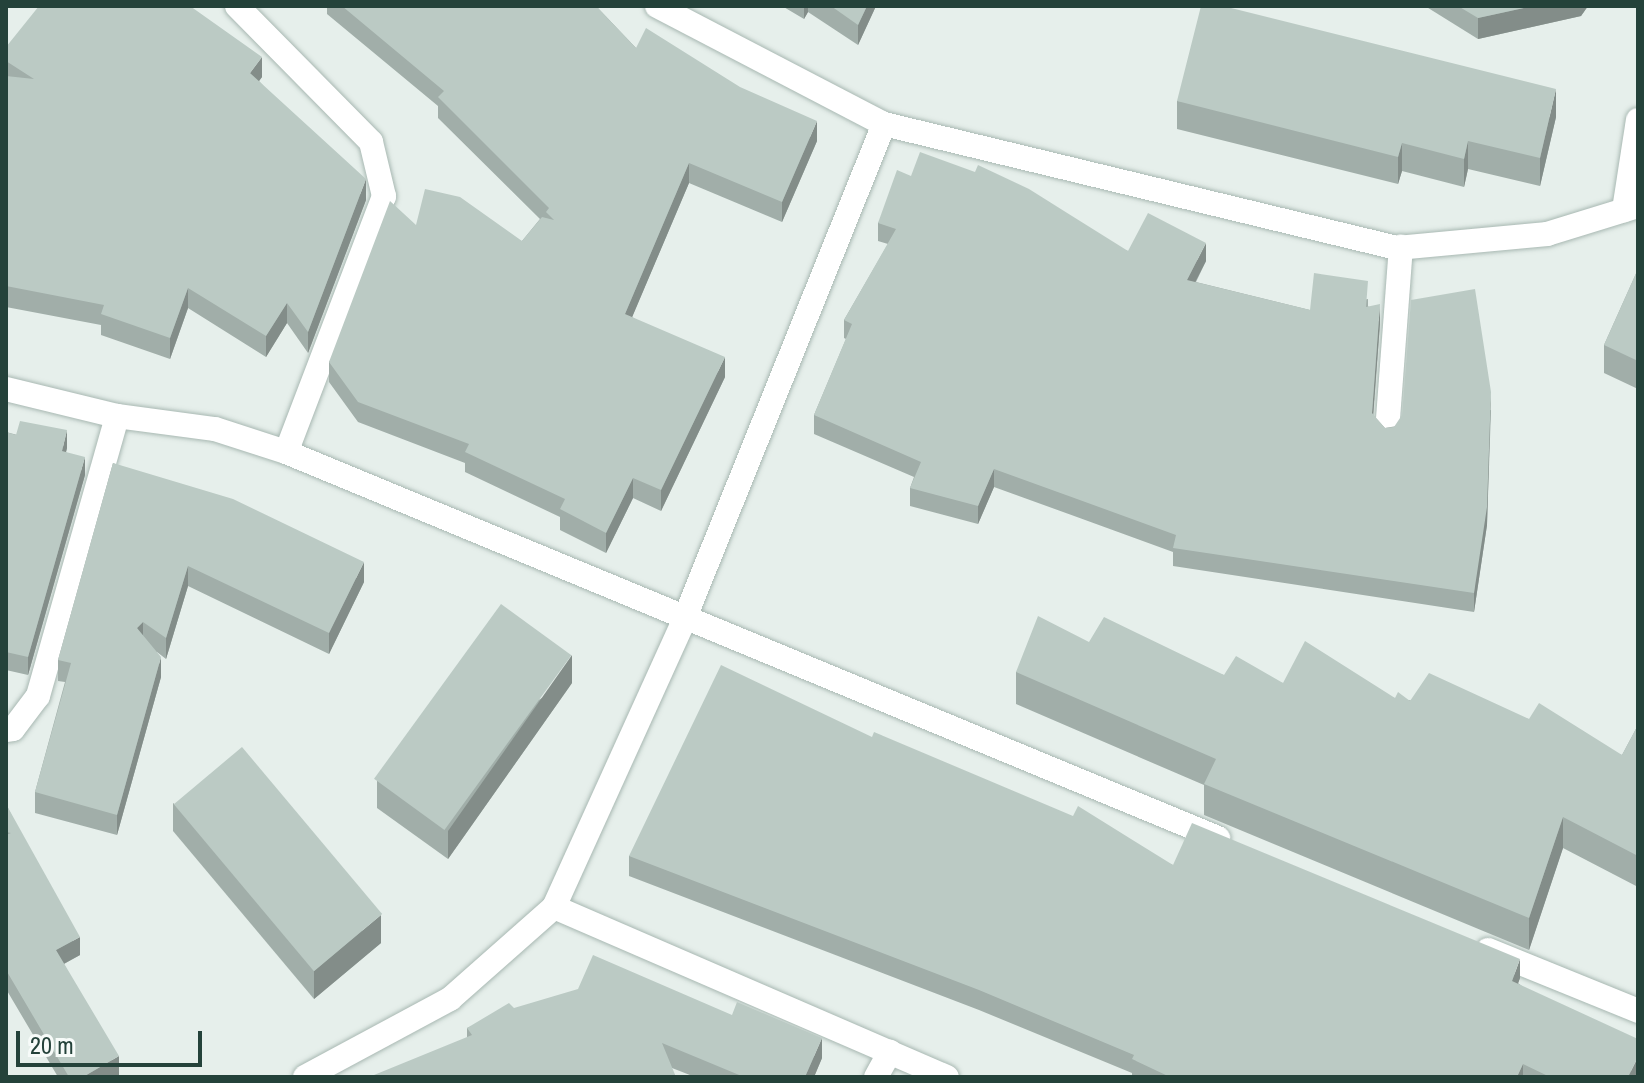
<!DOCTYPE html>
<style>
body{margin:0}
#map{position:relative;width:1644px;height:1083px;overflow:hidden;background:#e6efeb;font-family:"Archivo Narrow",sans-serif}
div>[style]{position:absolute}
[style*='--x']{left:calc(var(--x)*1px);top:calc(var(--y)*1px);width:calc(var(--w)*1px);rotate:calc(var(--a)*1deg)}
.roads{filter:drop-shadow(0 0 2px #a8b8b2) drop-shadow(0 0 2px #a8b8b2)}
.street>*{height:24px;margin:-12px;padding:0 12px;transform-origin:12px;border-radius:12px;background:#fff}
.wall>*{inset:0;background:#a1aea9}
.shaded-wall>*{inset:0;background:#838d89}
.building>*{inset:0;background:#bbcac4;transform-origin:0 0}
span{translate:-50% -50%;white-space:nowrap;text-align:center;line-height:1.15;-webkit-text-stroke:8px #f7fbf9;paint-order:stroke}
.frame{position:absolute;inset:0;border:8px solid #24423a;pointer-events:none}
.scale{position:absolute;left:16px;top:1031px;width:186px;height:36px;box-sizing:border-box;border:4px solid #24423a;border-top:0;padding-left:10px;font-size:24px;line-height:28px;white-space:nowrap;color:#24423a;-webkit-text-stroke:6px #f7fbf9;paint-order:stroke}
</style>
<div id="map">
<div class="roads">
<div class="street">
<div style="--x:237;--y:6;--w:191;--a:45.4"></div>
<div style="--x:371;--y:142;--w:56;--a:76.5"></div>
<div style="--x:384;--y:196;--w:274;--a:110.9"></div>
<div style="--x:657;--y:6;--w:256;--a:27.5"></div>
<div style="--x:884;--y:124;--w:528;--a:13.59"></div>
<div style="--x:1397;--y:248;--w:151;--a:-5.3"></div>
<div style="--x:1547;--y:234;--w:95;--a:-17.1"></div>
<div style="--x:1624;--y:210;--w:91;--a:-81.2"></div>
<div style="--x:6;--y:389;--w:114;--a:13.7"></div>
<div style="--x:117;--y:416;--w:99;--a:7.6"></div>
<div style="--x:215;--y:429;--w:75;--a:17.9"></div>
<div style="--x:286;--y:452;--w:1009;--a:22.5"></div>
<div style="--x:1387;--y:432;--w:186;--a:-85.7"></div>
<div style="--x:6;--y:730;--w:7;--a:-8"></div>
<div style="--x:13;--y:729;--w:41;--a:-52.9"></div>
<div style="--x:38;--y:696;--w:291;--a:-74.2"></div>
<div style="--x:554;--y:907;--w:315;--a:-65.6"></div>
<div style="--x:684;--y:620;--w:535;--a:-68.04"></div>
<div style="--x:1488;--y:950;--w:162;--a:22.1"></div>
<div style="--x:305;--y:1077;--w:165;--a:-28.3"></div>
<div style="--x:450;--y:999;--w:139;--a:-41.5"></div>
<div style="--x:554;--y:907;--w:428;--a:23.4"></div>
<div style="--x:876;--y:1077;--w:29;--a:-61"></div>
</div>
</div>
<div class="wall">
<div style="clip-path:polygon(327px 6px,596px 6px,636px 48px,817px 141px,782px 222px,689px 183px,632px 317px,725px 377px,661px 511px,633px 498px,606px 553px,560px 530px,560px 517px,465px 472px,465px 463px,358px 422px,329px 382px,329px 362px,416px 225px,522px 241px,540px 219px,438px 118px,438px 106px,327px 14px)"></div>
<div style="clip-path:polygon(782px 6px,876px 6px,858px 45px,808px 12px,804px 19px)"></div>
<div style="clip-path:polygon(1425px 6px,1588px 6px,1581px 16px,1478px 39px)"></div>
<div style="clip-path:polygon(6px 47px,262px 77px,259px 81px,366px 200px,308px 353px,287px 323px,266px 357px,188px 308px,170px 359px,101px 335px,101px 325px,6px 307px)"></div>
<div style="clip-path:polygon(1177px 101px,1556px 117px,1540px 186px,1468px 169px,1464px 187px,1402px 171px,1398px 184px,1177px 129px)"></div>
<div style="clip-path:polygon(911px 176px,1128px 251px,1206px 261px,1196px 282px,1310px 310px,1368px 299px,1368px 306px,1380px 323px,1373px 415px,1385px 428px,1491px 410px,1487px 525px,1474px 612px,1173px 566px,1173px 552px,994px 487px,978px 524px,910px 506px,910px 488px,914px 477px,814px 434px,814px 415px,846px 339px,844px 338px,844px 320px,888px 244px,878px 241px,878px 223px)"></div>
<div style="clip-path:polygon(1638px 269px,1638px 389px,1604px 373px,1604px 345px)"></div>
<div style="clip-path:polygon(6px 432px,67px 448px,66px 452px,85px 475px,28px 675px,6px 670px)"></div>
<div style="clip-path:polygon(113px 463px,364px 582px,329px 654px,188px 586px,166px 659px,157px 652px,161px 677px,117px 835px,35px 813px,35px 792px,65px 682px,58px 681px,58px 660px)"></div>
<div style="clip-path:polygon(1089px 642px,1224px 675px,1395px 698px,1529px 719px,1622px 755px,1638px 725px,1638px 887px,1563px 848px,1529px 950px,1204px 815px,1204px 785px,1016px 704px,1016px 672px)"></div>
<div style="clip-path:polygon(572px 683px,448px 859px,377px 808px,377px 781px)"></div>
<div style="clip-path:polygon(872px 737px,1173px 865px,1520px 978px,1518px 983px,1638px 1077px,1132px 1077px,1132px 1073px,979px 1010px,629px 876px,629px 856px)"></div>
<div style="clip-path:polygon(173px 803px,381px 943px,314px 999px,173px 831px)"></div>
<div style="clip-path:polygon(6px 804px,80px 955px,64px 964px,119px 1075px,115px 1077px,58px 1077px,6px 989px)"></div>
<div style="clip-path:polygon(514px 1008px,822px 1058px,814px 1077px,695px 1077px,672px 1068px,467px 1037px,467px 1028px)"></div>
</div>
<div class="shaded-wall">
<div style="clip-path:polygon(804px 6px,808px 6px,808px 12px,804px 19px)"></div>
<div style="clip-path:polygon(867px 6px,876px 6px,858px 45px,858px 25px)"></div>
<div style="clip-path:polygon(1533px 6px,1588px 6px,1581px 16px,1478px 39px,1478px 18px)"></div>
<div style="clip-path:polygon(262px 57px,262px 77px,250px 93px,250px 73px)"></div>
<div style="clip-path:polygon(1556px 89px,1556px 117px,1540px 186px,1540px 158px)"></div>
<div style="clip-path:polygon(817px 121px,817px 141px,782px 222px,782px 202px)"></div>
<div style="clip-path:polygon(1468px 141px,1468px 169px,1464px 187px,1464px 159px)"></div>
<div style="clip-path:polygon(1402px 143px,1402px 171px,1398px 184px,1398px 157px)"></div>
<div style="clip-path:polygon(689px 163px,689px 183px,625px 334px,625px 314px)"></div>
<div style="clip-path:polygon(366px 179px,366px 200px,308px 353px,308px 332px)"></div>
<div style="clip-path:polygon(1206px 243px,1206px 261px,1187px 298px,1187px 280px)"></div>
<div style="clip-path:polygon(188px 288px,188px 308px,170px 359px,170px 338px)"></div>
<div style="clip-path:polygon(287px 303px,287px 323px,266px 357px,266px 336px)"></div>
<div style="clip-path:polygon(1380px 304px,1380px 323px,1372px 432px,1372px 413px)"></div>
<div style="clip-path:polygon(725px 357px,725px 377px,661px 511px,661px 490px)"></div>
<div style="clip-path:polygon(1491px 392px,1487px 525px,1474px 612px,1474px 593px)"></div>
<div style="clip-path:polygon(67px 430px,67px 448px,62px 468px,62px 451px)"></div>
<div style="clip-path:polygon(85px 457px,85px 475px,28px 675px,28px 657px)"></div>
<div style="clip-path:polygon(994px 469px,994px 487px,978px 524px,978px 506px)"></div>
<div style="clip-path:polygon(633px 478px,633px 498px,606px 553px,606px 533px)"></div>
<div style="clip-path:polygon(364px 562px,364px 582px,329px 654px,329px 633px)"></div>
<div style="clip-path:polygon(188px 566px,188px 586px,166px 659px,166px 638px)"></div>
<div style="clip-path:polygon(143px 622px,143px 642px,137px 628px)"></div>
<div style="clip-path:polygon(572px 655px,572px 683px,448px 859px,448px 831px)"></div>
<div style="clip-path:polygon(161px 657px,161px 677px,117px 835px,117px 815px)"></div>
<div style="clip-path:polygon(1563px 817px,1563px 848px,1529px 950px,1529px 918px)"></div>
<div style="clip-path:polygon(381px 915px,381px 943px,314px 999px,314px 971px)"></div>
<div style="clip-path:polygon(80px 937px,80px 955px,56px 968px,56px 950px)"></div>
<div style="clip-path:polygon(1520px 959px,1520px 978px,1512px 1000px,1512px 981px)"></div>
<div style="clip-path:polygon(822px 1038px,822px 1058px,814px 1077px,805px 1077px)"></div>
<div style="clip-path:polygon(119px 1056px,119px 1075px,115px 1077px,83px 1077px)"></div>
<div style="clip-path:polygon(1638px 1057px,1638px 1077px,1628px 1077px)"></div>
<div style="clip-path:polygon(1523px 1064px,1523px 1077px,1517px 1077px)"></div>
</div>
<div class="building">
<div style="clip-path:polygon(39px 6px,190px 6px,262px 57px,250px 73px,366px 179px,308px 332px,287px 303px,266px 336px,188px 288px,170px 338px,101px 314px,104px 305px,6px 286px,6px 76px,34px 79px,6px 61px,6px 47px)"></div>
<div style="clip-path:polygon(342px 6px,596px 6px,636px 48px,646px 28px,740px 87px,817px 121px,782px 202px,689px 163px,625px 314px,725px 357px,661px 490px,633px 478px,606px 533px,560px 509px,565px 499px,465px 452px,469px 444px,358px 402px,329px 362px,390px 201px,416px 225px,425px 189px,460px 197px,522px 241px,542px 217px,554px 220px,546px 212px,549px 208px,438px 97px,444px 91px)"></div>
<div style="clip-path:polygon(831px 6px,867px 6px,858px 25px)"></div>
<div style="clip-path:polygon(1201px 6px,1223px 6px,1556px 89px,1540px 158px,1468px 141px,1464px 159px,1402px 143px,1398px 157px,1177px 101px)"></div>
<div style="clip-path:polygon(1458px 6px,1533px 6px,1478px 18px)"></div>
<div style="clip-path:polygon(920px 152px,975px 172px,978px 165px,1029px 189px,1128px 251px,1148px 213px,1206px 243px,1187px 280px,1310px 310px,1314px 273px,1368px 281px,1366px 307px,1380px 304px,1372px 413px,1385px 428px,1394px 427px,1402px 415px,1411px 300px,1475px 289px,1491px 392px,1487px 507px,1474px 593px,1173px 548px,1176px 535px,994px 469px,978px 506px,910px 488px,921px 462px,814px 415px,852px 324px,844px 320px,896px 229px,878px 223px,897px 170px,911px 176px)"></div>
<div style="clip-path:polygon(1638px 269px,1638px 361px,1604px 345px)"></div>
<div style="clip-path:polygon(20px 421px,67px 430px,62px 451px,85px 457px,28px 657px,6px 652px,6px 432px,16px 435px)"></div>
<div style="clip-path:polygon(113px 463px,233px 499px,364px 562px,329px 633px,188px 566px,166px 638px,143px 622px,137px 628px,161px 657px,117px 815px,35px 792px,71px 663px,58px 660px)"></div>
<div style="left:501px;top:604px;width:87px;height:216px;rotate:36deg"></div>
<div style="clip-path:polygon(1038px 616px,1089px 642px,1104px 617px,1224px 675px,1236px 656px,1283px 683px,1305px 641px,1395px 698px,1398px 692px,1410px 701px,1429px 673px,1529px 719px,1539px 703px,1622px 755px,1638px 725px,1638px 856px,1563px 817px,1529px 918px,1204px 784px,1216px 759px,1016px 672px)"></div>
<div style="clip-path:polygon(721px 665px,872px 737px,874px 732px,1073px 816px,1078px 806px,1173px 865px,1192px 823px,1520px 959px,1512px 981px,1638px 1039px,1638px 1057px,1628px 1077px,1550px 1077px,1523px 1064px,1517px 1077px,1170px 1077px,1132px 1059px,1134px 1055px,979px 990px,629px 856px)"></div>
<div style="left:242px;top:747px;width:218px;height:89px;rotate:50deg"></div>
<div style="clip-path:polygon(6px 804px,80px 937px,56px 950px,119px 1056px,83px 1077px,69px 1077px,6px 970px,6px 835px,11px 833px,6px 832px)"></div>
<div style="clip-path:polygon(593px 955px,732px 1015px,737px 1002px,822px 1038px,805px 1077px,744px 1077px,662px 1043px,676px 1077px,374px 1077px,374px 1075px,472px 1035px,467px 1028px,509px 1003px,514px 1008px,578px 989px)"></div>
</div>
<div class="frame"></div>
<div class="scale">20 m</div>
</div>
